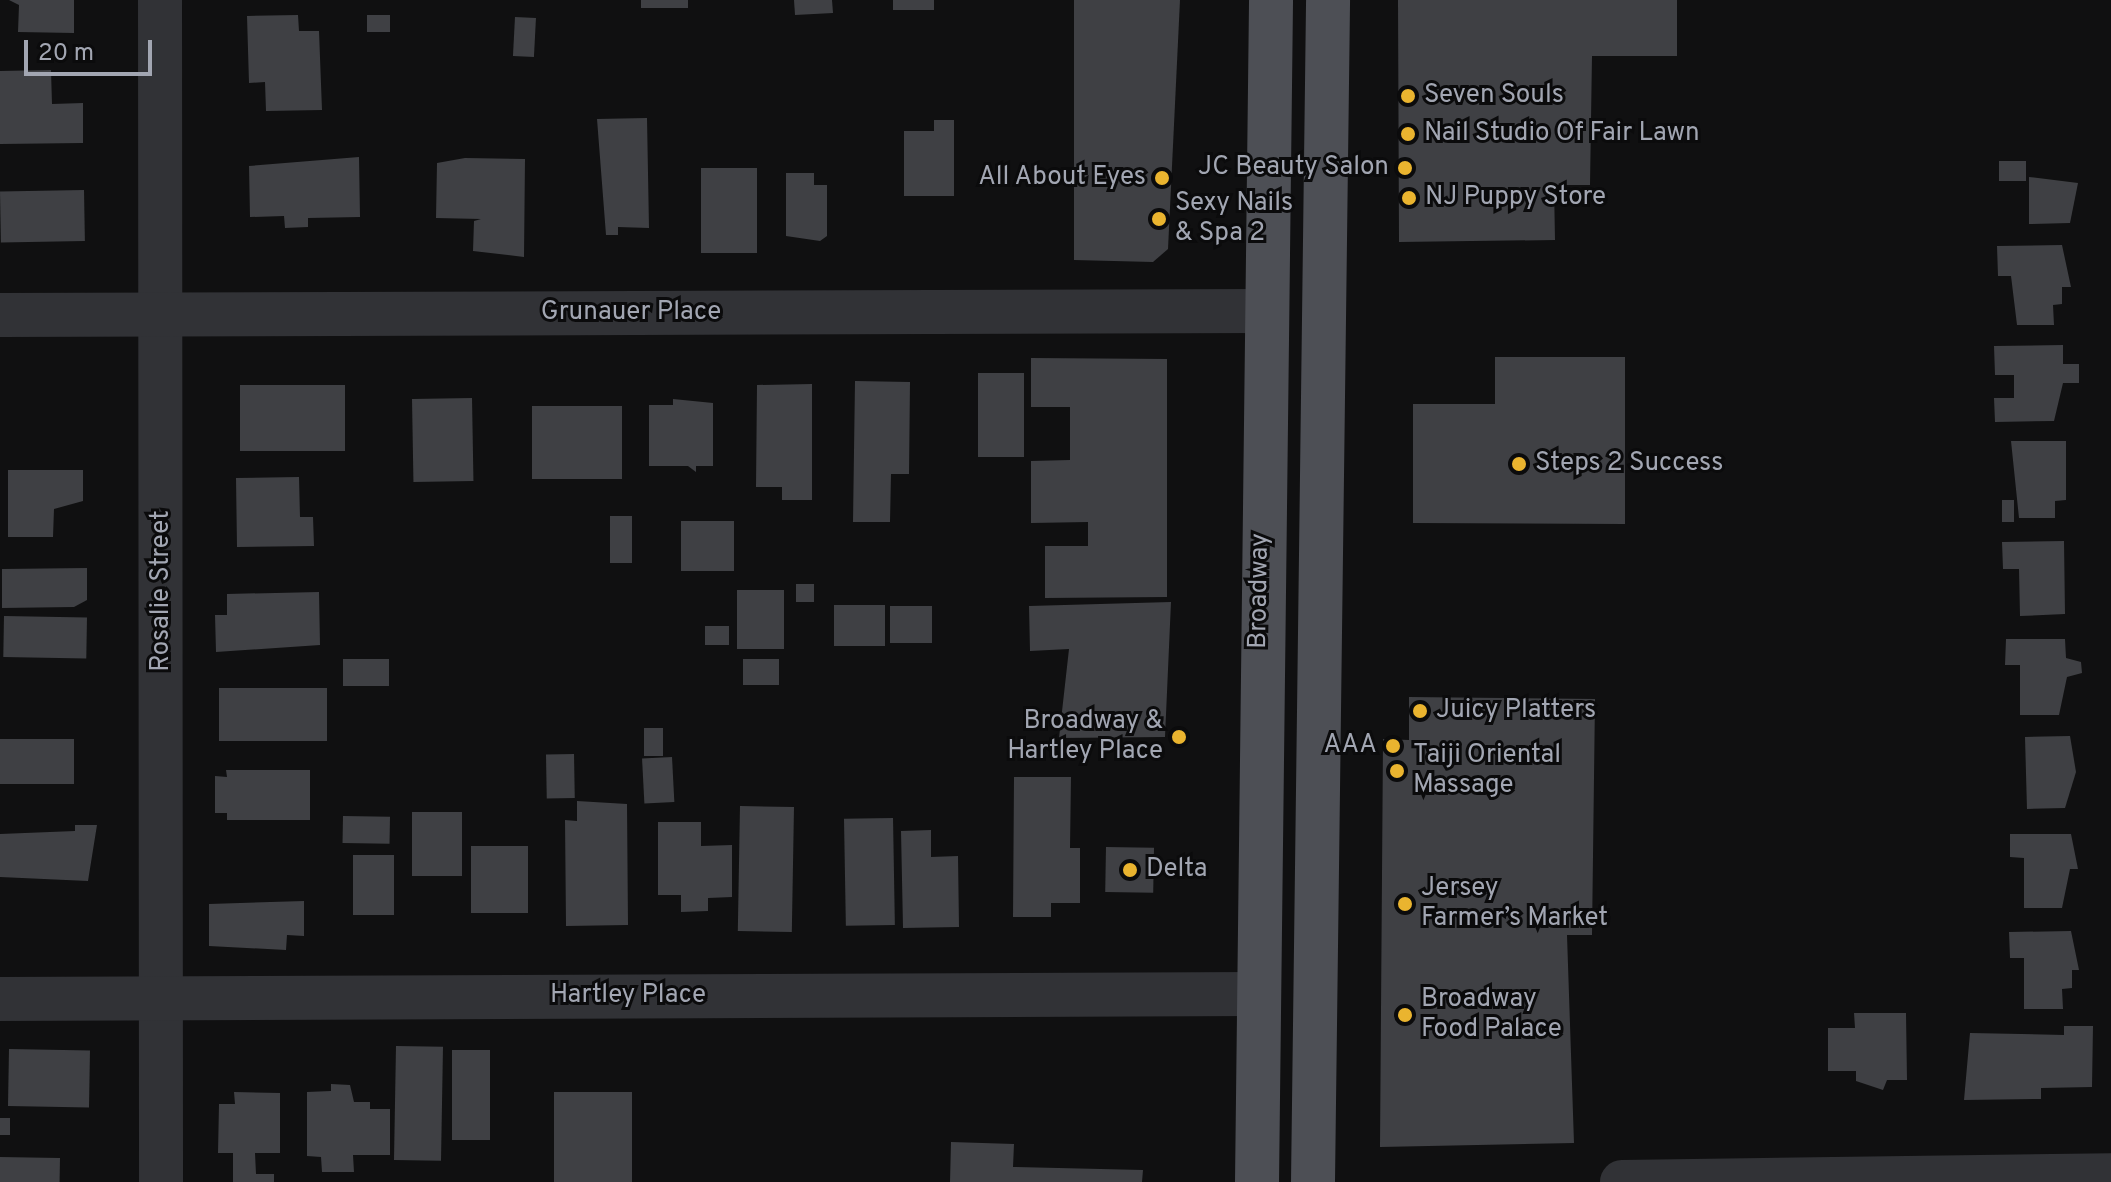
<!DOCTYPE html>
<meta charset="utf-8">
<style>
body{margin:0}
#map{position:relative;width:2111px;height:1182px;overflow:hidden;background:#101011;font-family:Overpass,sans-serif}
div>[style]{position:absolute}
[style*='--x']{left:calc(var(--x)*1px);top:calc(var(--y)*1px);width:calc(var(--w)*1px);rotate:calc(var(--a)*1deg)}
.building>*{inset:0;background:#3f4044;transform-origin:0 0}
.minor>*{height:44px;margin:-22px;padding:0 22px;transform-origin:22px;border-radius:22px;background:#313236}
.major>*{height:44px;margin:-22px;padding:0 22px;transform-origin:22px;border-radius:22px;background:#4d4f55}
.dots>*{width:22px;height:22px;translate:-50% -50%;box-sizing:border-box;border:4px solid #0b0b0c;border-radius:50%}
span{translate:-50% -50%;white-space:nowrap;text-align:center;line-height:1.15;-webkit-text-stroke:6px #0b0b0c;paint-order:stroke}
.poi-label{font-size:26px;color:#a2a6b2}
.left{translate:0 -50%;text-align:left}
.right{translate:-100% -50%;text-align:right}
.street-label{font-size:26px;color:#a2a6b2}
.scale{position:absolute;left:24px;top:40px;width:128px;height:36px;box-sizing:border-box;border:4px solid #a2a6b2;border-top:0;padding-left:10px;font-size:24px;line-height:28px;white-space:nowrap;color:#a2a6b2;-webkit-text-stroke:6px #0b0b0c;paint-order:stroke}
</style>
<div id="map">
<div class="building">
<div style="clip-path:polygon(9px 0,74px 0,74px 33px,18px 32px,19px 5px)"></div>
<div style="left:641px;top:0;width:47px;height:8px"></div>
<div style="clip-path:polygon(794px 0,832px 0,833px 13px,795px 15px)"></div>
<div style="left:893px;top:0;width:41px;height:10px"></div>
<div style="clip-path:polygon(1074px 0,1180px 0,1168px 249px,1153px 262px,1074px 260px)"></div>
<div style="clip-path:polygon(1398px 0,1677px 0,1677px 56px,1592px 56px,1590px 185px,1554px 185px,1555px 240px,1399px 242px)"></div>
<div style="clip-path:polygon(298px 15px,299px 31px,319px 31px,322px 110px,266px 111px,265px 82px,249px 83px,247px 16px)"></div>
<div style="left:367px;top:15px;width:23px;height:17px"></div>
<div style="left:515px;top:17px;width:21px;height:39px;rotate:3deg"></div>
<div style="clip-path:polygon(51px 70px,52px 104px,83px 103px,83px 143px,0 144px,0 71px)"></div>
<div style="clip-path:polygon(647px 118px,649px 228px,618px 227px,618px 235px,606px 235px,597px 119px)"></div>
<div style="clip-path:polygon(934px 120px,954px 120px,954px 196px,904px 196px,904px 131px,934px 131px)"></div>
<div style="clip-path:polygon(359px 157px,360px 217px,308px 218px,308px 227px,285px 228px,284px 216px,250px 217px,249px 166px)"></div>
<div style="clip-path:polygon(465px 158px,525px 159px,524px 257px,473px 251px,474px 221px,481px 219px,436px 218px,437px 163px)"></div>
<div style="left:2026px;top:161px;width:20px;height:27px;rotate:90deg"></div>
<div style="left:757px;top:168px;width:85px;height:56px;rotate:90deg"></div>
<div style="clip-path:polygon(786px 173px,814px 173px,814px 185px,827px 185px,827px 236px,820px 241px,786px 236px)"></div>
<div style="clip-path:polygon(2029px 177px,2078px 183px,2070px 223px,2029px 224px)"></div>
<div style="left:84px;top:190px;width:51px;height:84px;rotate:89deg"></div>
<div style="clip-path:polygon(2062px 245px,2071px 287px,2062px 287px,2062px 304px,2053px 305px,2054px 325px,2017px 325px,2011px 276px,1998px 276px,1997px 246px)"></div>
<div style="clip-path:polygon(2063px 345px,2063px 364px,2079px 364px,2079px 383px,2063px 383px,2054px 421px,1995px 422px,1994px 398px,2014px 398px,2014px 375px,1995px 375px,1994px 346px)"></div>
<div style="clip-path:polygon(1495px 357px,1625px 357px,1625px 524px,1413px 523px,1413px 404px,1495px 404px)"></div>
<div style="clip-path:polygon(1031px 358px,1167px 359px,1167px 597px,1045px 598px,1045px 546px,1088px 546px,1088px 522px,1031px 523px,1031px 461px,1070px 460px,1070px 407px,1031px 407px)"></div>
<div style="left:978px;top:373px;width:46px;height:84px"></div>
<div style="clip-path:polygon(855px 381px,910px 382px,909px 474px,891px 474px,890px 522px,853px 522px)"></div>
<div style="clip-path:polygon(812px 384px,812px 500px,782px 500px,782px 487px,756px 487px,757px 385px)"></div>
<div style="left:240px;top:385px;width:105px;height:66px"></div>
<div style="left:472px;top:398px;width:83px;height:60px;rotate:89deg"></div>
<div style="clip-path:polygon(673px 399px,713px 403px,713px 466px,696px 466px,696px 472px,688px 466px,649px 466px,649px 405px,673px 405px)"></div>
<div style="left:622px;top:406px;width:73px;height:90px;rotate:90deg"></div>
<div style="clip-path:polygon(2011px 441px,2066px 441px,2066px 500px,2055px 501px,2055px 518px,2019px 518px)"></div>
<div style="clip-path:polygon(8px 470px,83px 470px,83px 501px,54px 509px,53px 537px,8px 537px)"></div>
<div style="clip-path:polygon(299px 477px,300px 517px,313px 517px,314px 546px,237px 547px,236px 478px)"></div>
<div style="left:2002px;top:500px;width:12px;height:22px"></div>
<div style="left:610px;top:516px;width:22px;height:47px"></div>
<div style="left:681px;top:521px;width:53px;height:50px"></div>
<div style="clip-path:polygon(2064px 541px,2065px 614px,2020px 616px,2019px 569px,2003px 569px,2002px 542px)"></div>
<div style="clip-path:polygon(87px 568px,87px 600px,74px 607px,2px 608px,2px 569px)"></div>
<div style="left:814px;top:584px;width:18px;height:18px;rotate:90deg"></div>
<div style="left:737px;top:590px;width:47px;height:59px"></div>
<div style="clip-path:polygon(319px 592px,320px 645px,216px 652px,215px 615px,227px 615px,227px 594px)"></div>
<div style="clip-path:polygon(1171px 602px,1165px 737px,1059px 738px,1069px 649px,1030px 651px,1029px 606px)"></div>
<div style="left:834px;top:605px;width:51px;height:41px"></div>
<div style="left:890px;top:606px;width:42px;height:37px"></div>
<div style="left:4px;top:616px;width:83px;height:41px;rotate:1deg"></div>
<div style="left:705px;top:626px;width:24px;height:19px"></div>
<div style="clip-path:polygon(2006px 639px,2065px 639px,2066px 658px,2081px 662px,2082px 673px,2067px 677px,2059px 715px,2020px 715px,2020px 665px,2005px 665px)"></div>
<div style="left:343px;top:659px;width:46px;height:27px"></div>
<div style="left:779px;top:659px;width:26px;height:36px;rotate:90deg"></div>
<div style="left:327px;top:688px;width:53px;height:108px;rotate:90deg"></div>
<div style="clip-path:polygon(1409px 697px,1595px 699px,1592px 935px,1567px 935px,1574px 1143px,1380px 1147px,1383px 739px,1409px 740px)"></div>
<div style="left:644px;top:728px;width:19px;height:28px"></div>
<div style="clip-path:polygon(2070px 736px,2076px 772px,2065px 808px,2027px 809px,2025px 737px)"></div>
<div style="left:0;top:739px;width:74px;height:45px"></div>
<div style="left:574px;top:754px;width:44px;height:28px;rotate:89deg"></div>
<div style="left:672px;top:757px;width:45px;height:30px;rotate:87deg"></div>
<div style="clip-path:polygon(226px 770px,310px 770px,310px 820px,227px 820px,227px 813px,215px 813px,215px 776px,227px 777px)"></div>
<div style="clip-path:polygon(1014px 777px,1071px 777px,1070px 848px,1080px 848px,1080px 903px,1051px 903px,1051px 917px,1013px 917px)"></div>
<div style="clip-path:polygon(577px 801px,627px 804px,628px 925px,566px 926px,565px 820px,577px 821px)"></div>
<div style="left:740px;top:806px;width:54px;height:125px;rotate:1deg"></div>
<div style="left:412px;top:812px;width:50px;height:64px"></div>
<div style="left:343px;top:816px;width:47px;height:27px;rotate:1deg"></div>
<div style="left:893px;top:818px;width:107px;height:49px;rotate:89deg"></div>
<div style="clip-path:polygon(658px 822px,701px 822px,701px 846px,732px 845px,732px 897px,708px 898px,708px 911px,681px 912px,681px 895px,658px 895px)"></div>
<div style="clip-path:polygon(75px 825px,97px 825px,88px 881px,0 877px,0 834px,75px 831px)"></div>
<div style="clip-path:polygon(931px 830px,931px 857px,958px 856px,959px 927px,903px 928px,901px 831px)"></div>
<div style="clip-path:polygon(2010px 834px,2071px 834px,2078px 869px,2070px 869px,2062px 908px,2024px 908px,2024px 858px,2010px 857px)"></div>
<div style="left:471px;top:846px;width:57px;height:67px"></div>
<div style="left:1106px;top:847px;width:48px;height:45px;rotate:1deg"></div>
<div style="left:353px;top:855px;width:41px;height:60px"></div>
<div style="clip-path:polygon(304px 901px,304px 936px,287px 935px,286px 950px,209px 946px,209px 904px)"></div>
<div style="clip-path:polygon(2071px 931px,2079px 970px,2072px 970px,2072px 988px,2062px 989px,2063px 1009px,2024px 1009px,2024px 958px,2010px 958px,2009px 932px)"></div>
<div style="clip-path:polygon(1854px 1013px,1906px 1013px,1907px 1080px,1887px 1080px,1883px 1090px,1856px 1081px,1856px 1071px,1828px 1071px,1828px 1028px,1855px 1028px)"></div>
<div style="clip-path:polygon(2064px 1026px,2093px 1026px,2092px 1087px,2041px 1088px,2041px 1099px,1964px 1100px,1970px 1033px,2064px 1035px)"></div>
<div style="left:396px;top:1046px;width:47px;height:114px;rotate:1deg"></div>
<div style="left:9px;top:1049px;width:81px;height:57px;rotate:1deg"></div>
<div style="left:452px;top:1050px;width:38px;height:90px"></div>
<div style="clip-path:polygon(331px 1084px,350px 1085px,354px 1102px,370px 1102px,370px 1109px,390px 1109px,390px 1155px,353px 1155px,354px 1172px,322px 1172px,321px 1157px,307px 1156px,307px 1092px,331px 1091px)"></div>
<div style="clip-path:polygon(234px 1092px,280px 1093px,280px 1153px,255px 1153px,256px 1174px,274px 1174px,274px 1182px,233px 1182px,233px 1153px,218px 1153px,219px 1104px,235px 1104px)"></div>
<div style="left:554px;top:1092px;width:78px;height:90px"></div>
<div style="left:10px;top:1118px;width:17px;height:10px;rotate:90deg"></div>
<div style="clip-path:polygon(951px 1142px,1014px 1144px,1013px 1167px,1143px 1170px,1142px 1182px,950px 1182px)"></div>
<div style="left:0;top:1157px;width:60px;height:25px;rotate:1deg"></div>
</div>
<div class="minor">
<div style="--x:160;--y:0;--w:1182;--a:89.95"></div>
<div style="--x:0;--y:315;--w:1263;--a:-0.18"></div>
<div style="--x:0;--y:999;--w:1255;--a:-0.23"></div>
<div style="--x:1622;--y:1182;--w:489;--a:-0.8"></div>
</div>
<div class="major">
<div style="--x:1257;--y:1182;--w:1182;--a:-89.32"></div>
<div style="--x:1313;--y:1182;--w:1182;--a:-89.27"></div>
</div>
<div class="dots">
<div style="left:1408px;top:96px;background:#eab42f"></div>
<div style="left:1408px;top:134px;background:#eab42f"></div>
<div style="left:1405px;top:168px;background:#eab42f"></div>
<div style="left:1162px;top:178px;background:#eab42f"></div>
<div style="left:1409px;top:198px;background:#eab42f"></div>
<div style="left:1159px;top:219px;background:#eab42f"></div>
<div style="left:1519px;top:464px;background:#eab42f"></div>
<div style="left:1420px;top:711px;background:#eab42f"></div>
<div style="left:1179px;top:737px;background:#eab42f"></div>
<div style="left:1393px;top:746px;background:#eab42f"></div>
<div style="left:1397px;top:771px;background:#eab42f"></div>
<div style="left:1130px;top:870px;background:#eab42f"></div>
<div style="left:1405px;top:904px;background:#eab42f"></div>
<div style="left:1405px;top:1015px;background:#eab42f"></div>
</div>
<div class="poi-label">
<span class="left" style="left:1424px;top:96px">Seven Souls</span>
<span class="left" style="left:1424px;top:134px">Nail Studio Of Fair Lawn</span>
<span class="right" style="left:1389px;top:168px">JC Beauty Salon</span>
<span class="right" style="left:1146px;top:178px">All About Eyes</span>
<span class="left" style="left:1425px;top:198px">NJ Puppy Store</span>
<span class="left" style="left:1175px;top:219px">Sexy Nails<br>&amp; Spa 2</span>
<span class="left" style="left:1535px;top:464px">Steps 2 Success</span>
<span class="left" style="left:1436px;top:711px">Juicy Platters</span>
<span class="right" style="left:1163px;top:737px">Broadway &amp;<br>Hartley Place</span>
<span class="right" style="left:1377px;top:746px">AAA</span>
<span class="left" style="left:1413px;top:771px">Taiji Oriental<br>Massage</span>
<span class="left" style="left:1146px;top:870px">Delta</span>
<span class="left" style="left:1421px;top:904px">Jersey<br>Farmer’s Market</span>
<span class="left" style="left:1421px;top:1015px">Broadway<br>Food Palace</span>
</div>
<div class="street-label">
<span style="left:631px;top:313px">Grunauer Place</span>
<span style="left:162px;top:591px;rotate:-90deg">Rosalie Street</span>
<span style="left:1260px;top:591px;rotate:-89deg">Broadway</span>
<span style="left:628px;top:996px">Hartley Place</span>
</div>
<div class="scale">20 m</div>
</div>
